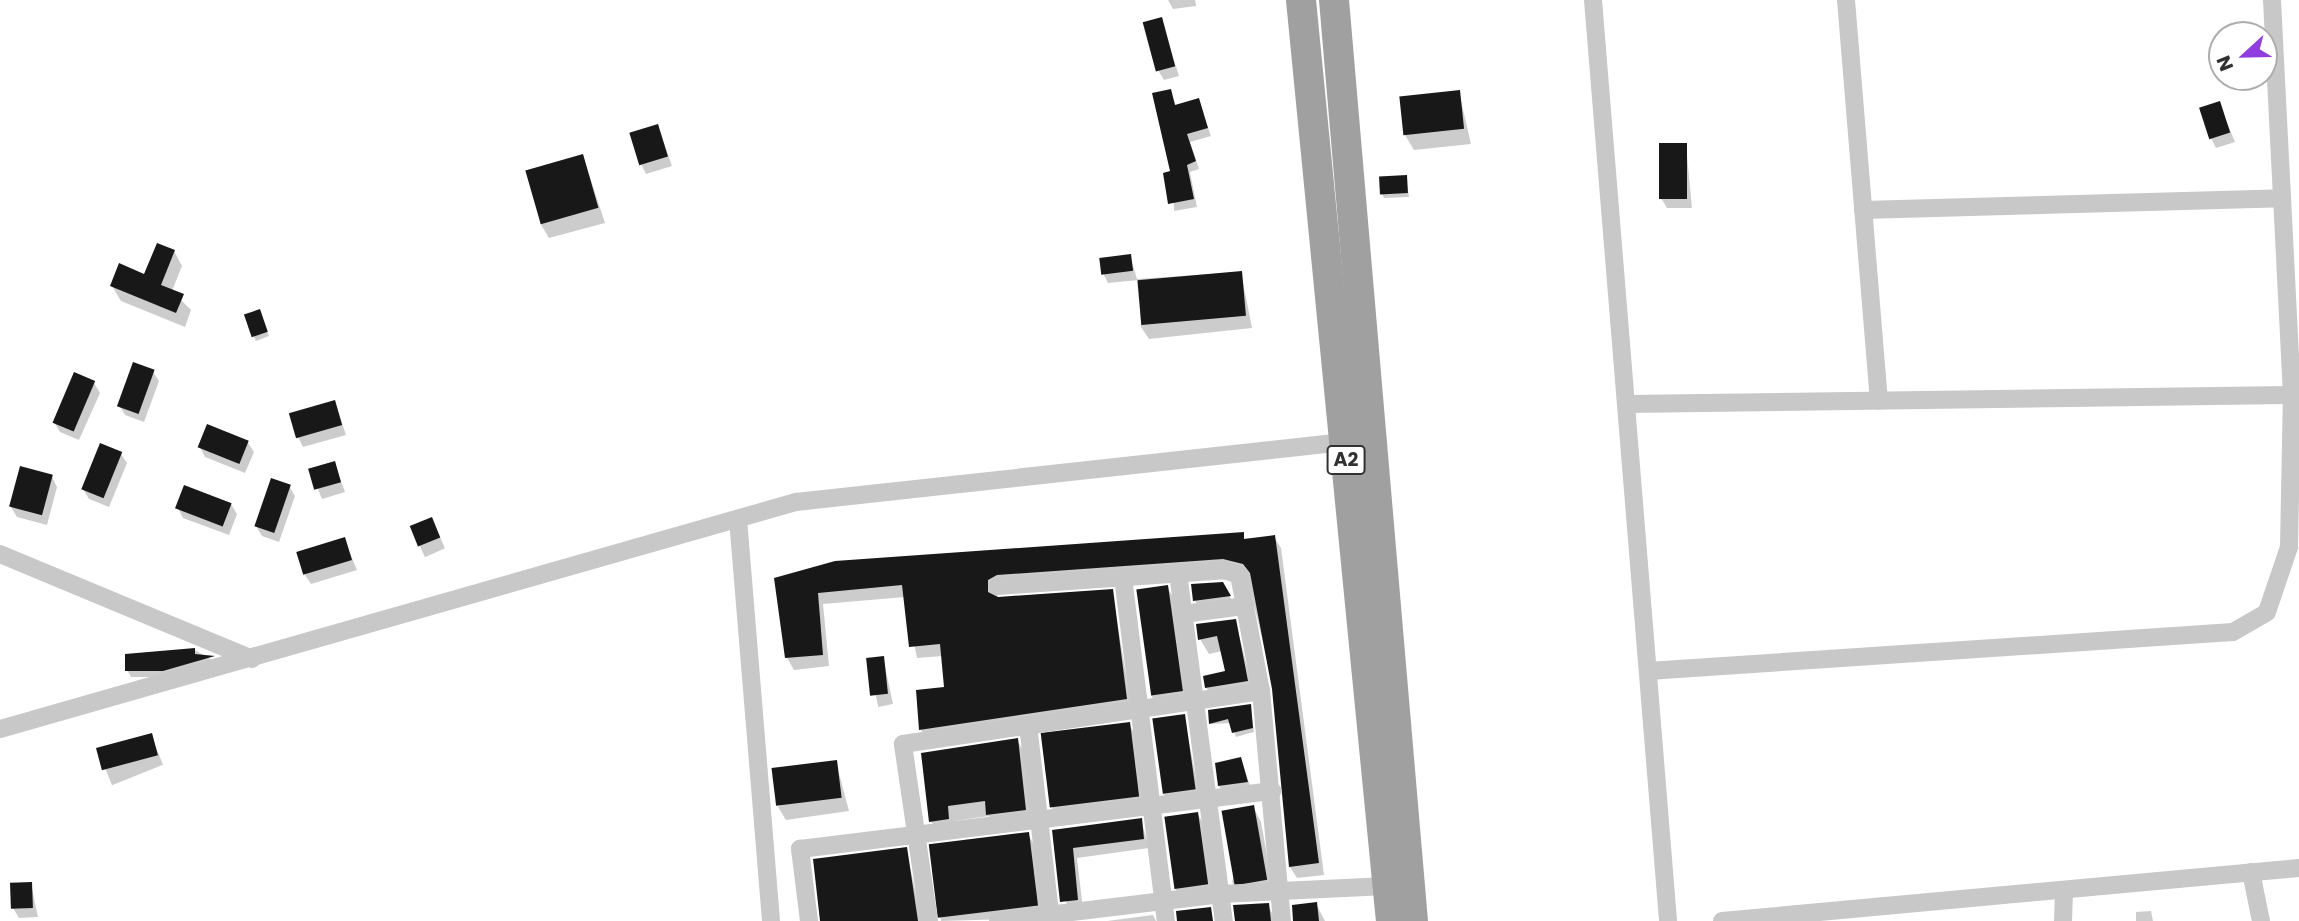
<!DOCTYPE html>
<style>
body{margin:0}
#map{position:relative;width:2299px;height:921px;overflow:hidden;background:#fff;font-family:Poppins,sans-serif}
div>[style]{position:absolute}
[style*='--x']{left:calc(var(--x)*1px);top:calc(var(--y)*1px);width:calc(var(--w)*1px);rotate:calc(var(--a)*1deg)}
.shadow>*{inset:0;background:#0003;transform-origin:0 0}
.building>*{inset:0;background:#181818;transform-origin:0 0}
.minor>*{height:18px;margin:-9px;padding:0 9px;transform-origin:9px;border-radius:9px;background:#c8c8c8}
.trunk>*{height:30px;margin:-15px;padding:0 15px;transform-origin:15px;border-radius:15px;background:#a0a0a0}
span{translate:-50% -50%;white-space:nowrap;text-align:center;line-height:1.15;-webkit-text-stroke:7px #fff;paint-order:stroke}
.shield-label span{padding:2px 5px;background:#fff;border:2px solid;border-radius:5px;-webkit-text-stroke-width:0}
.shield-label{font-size:19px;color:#313131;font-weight:700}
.north{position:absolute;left:2208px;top:21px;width:70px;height:70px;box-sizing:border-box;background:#fff;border:2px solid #adadad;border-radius:50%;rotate:248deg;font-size:19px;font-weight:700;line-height:28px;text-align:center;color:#313131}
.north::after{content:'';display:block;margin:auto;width:24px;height:32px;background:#8f3ddf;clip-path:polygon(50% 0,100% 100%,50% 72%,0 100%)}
</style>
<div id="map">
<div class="shadow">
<div style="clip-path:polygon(1195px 0,1196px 6px,1173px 9px,1168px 0)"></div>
<div style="clip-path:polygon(1161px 19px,1179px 76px,1164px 80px,1158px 70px)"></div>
<div style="clip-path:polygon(1170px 91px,1176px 106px,1198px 100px,1211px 136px,1190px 142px,1199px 169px,1190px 172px,1197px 207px,1174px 211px)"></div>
<div style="clip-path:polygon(1459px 92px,1471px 144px,1414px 150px,1405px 135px)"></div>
<div style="clip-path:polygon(2219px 103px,2235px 142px,2216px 148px,2211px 138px)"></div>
<div style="clip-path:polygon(658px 126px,672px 166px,646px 174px,641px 164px)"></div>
<div style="clip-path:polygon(1686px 145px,1692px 208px,1667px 208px,1661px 198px)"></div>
<div style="clip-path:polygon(583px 156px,605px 223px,549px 238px,540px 223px)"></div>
<div style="clip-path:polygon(1406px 177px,1409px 197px,1384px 198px,1382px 194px)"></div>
<div style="clip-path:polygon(174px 251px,182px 266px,172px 291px,191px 310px,185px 327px,121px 301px,112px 286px,145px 276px)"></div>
<div style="clip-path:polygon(1130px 256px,1137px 279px,1241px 272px,1252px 328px,1149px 339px,1141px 327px,1139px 280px,1108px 283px,1103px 273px)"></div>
<div style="clip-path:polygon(261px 316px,269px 336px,256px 341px,254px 337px)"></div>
<div style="clip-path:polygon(153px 372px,159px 381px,144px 422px,125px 415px,119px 405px)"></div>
<div style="clip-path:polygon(94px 383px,100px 393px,79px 440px,60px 432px,54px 422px)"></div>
<div style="clip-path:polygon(335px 402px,346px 435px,303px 447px,298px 437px)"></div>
<div style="clip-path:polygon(248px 443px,254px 452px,245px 473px,205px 457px,200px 447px)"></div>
<div style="clip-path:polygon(121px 454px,127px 463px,109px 507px,89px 499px,83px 489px)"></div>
<div style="clip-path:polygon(334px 463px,345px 492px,322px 499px,310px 470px)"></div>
<div style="clip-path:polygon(52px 477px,57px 487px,47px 525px,17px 517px,11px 507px)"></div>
<div style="clip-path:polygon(289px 486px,295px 496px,279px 542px,262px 536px,256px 526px)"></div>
<div style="clip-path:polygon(231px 504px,237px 514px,229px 535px,183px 518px,178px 508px)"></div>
<div style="left:432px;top:519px;width:32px;height:22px;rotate:66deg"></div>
<div style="clip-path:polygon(1274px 537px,1281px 548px,1324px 875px,1297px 878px,1290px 867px,1274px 689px,1247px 575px,997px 588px,998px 599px,1112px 591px,1132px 711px,928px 741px,921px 730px,946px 689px,943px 656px,917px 658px,905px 597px,823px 604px,829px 666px,794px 670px,787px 658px,776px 579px,835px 563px)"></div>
<div style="clip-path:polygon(344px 539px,357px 570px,311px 584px,305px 575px)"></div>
<div style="clip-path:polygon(1222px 583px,1235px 606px,1201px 610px,1195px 601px)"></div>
<div style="clip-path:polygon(1167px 587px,1176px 602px,1190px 706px,1160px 710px,1151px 695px)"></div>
<div style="clip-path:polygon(1235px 621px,1255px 696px,1215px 702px,1206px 687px,1227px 672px,1222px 651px,1209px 654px,1200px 639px)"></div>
<div style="clip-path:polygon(193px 649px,217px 663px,168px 677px,131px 677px,127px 670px)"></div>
<div style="left:883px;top:657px;width:48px;height:15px;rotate:78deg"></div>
<div style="clip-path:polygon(1250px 706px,1254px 732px,1236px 737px,1231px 723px,1211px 724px,1210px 712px)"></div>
<div style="clip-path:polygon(1184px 716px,1200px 799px,1169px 802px,1163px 793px)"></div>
<div style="clip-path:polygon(1129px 724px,1137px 738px,1146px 809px,1059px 820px,1051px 806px)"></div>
<div style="left:151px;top:735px;width:32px;height:55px;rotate:68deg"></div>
<div style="clip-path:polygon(1017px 740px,1026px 755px,1034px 824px,997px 829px,989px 816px,955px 821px,957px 834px,940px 836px,931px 821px)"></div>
<div style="clip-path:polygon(1241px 759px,1252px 792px,1225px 795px,1219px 786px)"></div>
<div style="clip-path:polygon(836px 762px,849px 811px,786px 820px,778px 807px)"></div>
<div style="clip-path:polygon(1253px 807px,1261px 822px,1274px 895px,1241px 897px,1232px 882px)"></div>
<div style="clip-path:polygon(1197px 813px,1206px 828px,1215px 899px,1184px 903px,1175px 888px)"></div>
<div style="clip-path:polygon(1141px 820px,1149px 848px,1077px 858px,1083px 909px,1068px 911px,1054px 831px)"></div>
<div style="clip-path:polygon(1028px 834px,1036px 848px,1044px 918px,941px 921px,931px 846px)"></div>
<div style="clip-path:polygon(906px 849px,922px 921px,820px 921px)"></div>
<div style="clip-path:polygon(31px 884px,38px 917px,19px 918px,13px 908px)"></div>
<div style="clip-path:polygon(1316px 904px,1325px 921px,1294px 921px)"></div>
<div style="clip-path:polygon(1268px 905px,1276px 921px,1236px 921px)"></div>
<div style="clip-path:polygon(2151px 911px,2153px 921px,2136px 921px,2136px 912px)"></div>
<div style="clip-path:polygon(1153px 915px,1156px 921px,1107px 921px)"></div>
</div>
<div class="building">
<div style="left:1162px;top:17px;width:51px;height:20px;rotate:75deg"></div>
<div style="clip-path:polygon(1171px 89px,1175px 105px,1199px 98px,1208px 128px,1187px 134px,1196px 161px,1187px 165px,1194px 199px,1168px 204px,1163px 173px,1170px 171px,1152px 93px)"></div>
<div style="left:1460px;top:90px;width:39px;height:61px;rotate:84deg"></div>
<div style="left:2220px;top:101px;width:33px;height:22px;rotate:72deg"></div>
<div style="left:658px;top:124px;width:34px;height:30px;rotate:73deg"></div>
<div style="left:1659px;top:143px;width:28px;height:56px"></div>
<div style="left:583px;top:154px;width:56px;height:60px;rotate:74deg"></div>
<div style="left:1407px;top:175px;width:18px;height:28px;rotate:87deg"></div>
<div style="clip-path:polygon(157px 243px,175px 250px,161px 285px,184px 294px,176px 313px,110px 286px,119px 263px,144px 274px)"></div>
<div style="left:1131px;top:254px;width:17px;height:32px;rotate:83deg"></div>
<div style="left:1242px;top:271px;width:45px;height:105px;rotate:85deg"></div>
<div style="left:260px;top:309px;width:24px;height:17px;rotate:71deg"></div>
<div style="left:133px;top:362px;width:23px;height:47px;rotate:20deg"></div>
<div style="left:74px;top:372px;width:23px;height:55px;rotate:23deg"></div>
<div style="left:335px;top:400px;width:26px;height:48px;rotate:74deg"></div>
<div style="left:207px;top:424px;width:45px;height:25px;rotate:22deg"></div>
<div style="left:100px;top:443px;width:24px;height:50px;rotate:22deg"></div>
<div style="left:335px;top:461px;width:22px;height:28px;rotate:74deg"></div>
<div style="left:20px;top:466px;width:34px;height:42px;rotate:15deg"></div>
<div style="left:271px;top:478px;width:21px;height:51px;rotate:19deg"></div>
<div style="left:184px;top:485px;width:51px;height:25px;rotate:21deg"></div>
<div style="left:432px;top:517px;width:22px;height:24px;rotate:68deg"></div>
<div style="clip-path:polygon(1244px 532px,1244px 539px,1275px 535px,1319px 863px,1289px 867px,1272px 689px,1250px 573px,1243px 564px,1223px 559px,997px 575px,988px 580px,988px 592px,998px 597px,1113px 589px,1127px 699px,919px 730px,916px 690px,944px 687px,940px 644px,909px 647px,902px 585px,818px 593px,823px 655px,785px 658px,774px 578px,835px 561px)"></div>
<div style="left:345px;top:537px;width:24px;height:51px;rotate:73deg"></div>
<div style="clip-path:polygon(1223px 582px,1231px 596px,1193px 601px,1191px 584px)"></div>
<div style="left:1168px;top:585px;width:107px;height:32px;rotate:82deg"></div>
<div style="clip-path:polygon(1236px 619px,1248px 681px,1205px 688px,1203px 676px,1225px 671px,1217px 636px,1198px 640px,1196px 624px)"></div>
<div style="clip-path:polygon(195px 648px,195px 654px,215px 656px,163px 671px,125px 671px,125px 654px)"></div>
<div style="left:884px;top:656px;width:38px;height:18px;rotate:84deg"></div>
<div style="clip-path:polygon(1251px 704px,1253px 728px,1232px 733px,1228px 719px,1209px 724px,1208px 710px)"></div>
<div style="left:1185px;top:714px;width:76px;height:33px;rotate:82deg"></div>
<div style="left:1130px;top:722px;width:75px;height:90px;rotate:83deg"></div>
<div style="left:152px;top:733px;width:23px;height:58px;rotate:75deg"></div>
<div style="clip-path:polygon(1018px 738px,1026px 810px,986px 815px,985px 801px,948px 806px,949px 819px,929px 822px,921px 753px)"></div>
<div style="clip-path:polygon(1241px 757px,1248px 782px,1218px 786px,1215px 763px)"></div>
<div style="left:837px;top:760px;width:38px;height:66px;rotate:83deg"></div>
<div style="left:1254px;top:805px;width:76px;height:33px;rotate:80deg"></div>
<div style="left:1198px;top:812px;width:73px;height:34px;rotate:82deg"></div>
<div style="clip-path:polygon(1142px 818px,1144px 839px,1073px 848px,1078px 900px,1060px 902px,1052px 830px)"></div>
<div style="left:1029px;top:832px;width:74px;height:101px;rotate:83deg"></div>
<div style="clip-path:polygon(907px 847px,918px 921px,820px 921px,813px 859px)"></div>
<div style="left:32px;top:882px;width:26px;height:22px;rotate:88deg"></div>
<div style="clip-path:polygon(1317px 902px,1319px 921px,1293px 921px,1292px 905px)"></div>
<div style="clip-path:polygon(1269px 903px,1271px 921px,1235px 921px,1233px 905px)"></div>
<div style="clip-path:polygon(1211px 907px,1213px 921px,1177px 921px,1176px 911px)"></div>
</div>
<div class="minor">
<div style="--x:1593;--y:0;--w:924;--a:85.34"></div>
<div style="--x:1846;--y:0;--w:402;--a:85.3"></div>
<div style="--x:1863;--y:210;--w:419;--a:-1.6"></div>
<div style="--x:1626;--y:404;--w:666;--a:-0.77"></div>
<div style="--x:738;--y:519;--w:403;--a:85.3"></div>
<div style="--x:0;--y:554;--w:273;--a:22.6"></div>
<div style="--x:1178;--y:573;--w:351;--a:82.5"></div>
<div style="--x:1123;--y:577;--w:347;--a:82.9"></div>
<div style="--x:998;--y:586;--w:227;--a:-4"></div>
<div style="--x:1224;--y:570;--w:16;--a:18"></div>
<div style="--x:1239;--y:575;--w:118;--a:79.3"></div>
<div style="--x:1261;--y:691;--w:231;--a:84.8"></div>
<div style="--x:1183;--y:614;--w:63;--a:-7.4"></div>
<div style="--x:1648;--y:671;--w:586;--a:-3.81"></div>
<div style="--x:2233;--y:632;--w:39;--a:-30"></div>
<div style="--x:2267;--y:612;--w:69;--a:-71.3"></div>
<div style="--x:2289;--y:547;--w:152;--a:-88.9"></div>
<div style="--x:2292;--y:395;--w:396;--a:-92.9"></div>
<div style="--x:1028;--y:725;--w:197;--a:83.3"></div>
<div style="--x:0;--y:729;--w:828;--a:-15.92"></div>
<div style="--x:796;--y:502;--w:551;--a:-6.25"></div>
<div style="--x:2251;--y:872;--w:50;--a:78.5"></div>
<div style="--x:809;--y:921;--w:73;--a:-97.1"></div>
<div style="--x:800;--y:849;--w:476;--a:-7"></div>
<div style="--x:929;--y:921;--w:179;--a:-98.4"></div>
<div style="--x:903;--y:744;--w:362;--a:-8.4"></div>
<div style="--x:998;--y:921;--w:225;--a:-6.9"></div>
<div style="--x:1221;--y:894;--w:166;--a:-2.8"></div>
<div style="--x:1722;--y:921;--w:579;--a:-5.25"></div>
<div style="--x:2063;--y:921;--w:31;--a:-88"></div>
</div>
<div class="trunk">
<div style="--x:1301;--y:0;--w:925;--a:84.42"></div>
<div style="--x:1334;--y:0;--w:924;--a:85.1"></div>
</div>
<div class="shield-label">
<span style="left:1346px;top:460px">A2</span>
</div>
<div class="north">N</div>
</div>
